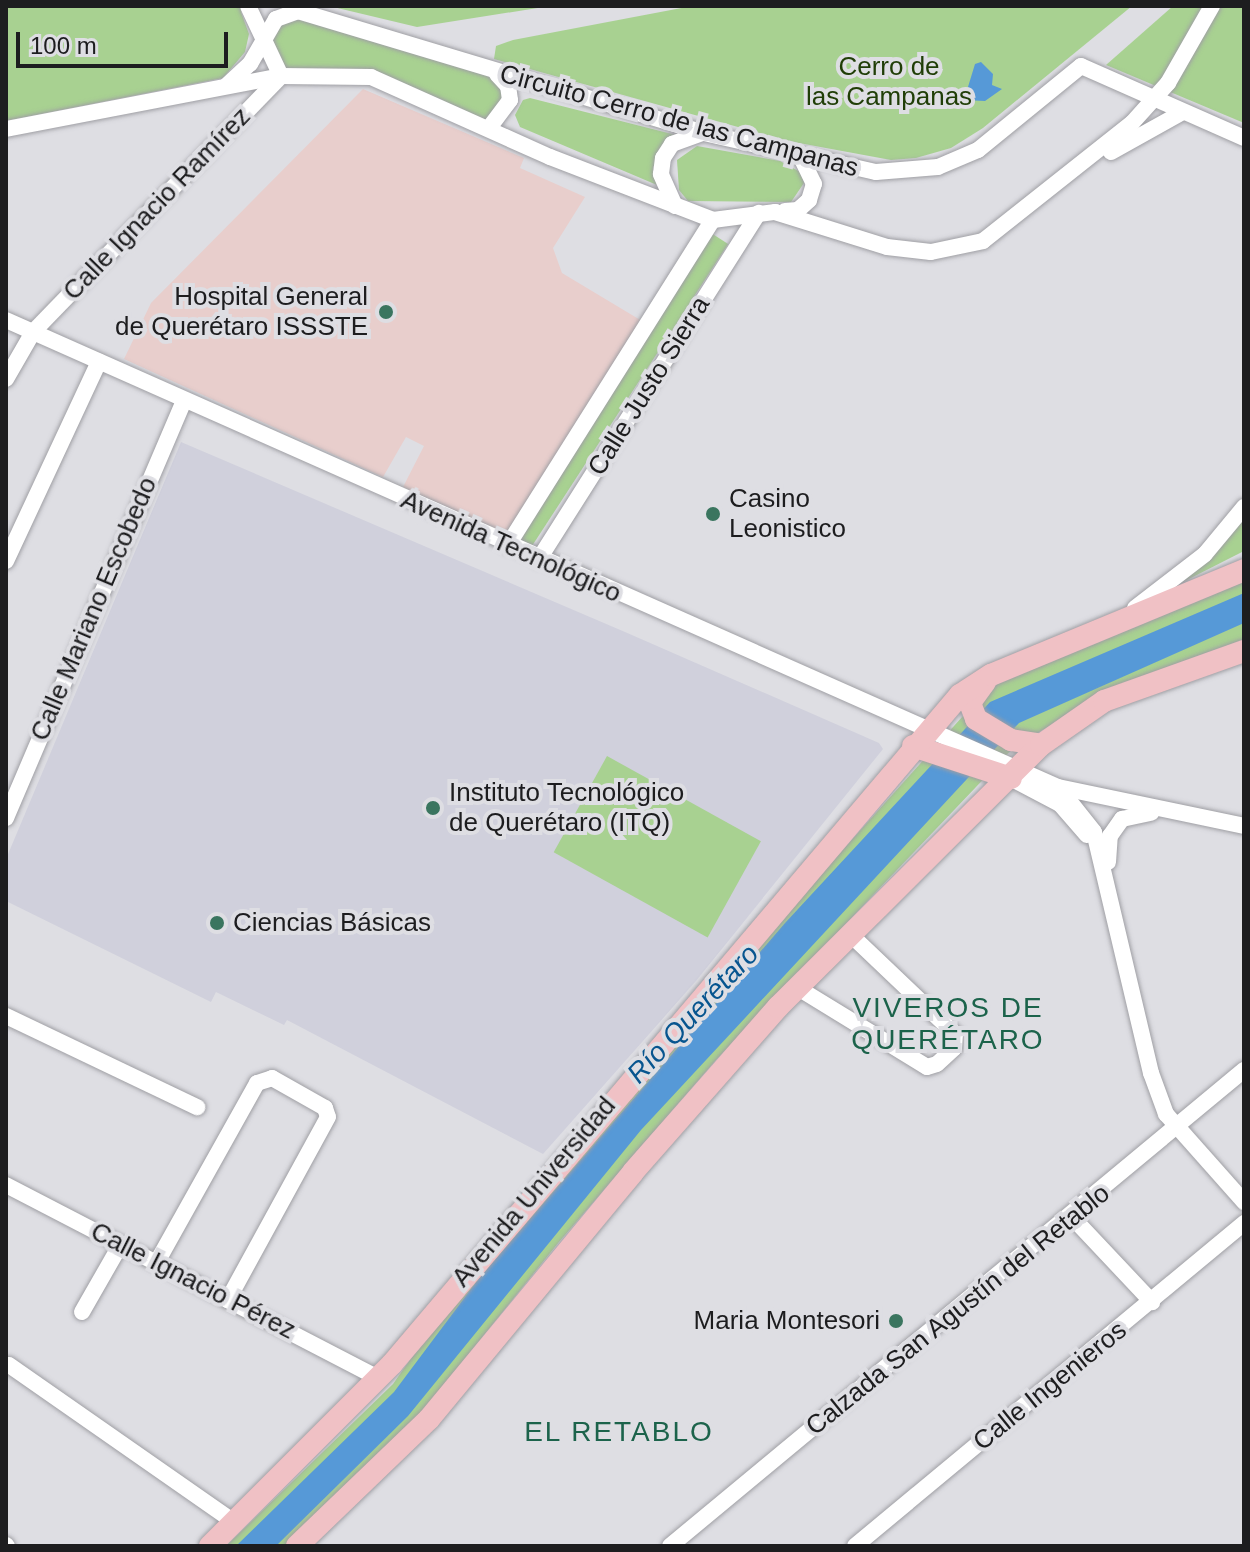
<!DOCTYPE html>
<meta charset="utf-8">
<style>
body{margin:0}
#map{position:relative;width:1250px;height:1552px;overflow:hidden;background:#dedee3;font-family:Helvetica,sans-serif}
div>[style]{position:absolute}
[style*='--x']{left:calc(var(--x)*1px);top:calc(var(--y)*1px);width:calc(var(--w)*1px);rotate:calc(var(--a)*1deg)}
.built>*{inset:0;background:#d0d0dc}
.medical>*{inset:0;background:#e8cecc}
.green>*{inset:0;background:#a8d191;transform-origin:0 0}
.water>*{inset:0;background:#5699d7}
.roads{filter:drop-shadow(0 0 2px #9f9fa4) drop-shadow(0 0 2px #9f9fa4)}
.minor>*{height:16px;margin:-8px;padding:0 8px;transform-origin:8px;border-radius:8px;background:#fff}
.major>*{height:22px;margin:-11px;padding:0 11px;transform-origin:11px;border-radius:11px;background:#f0c1c5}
.dots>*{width:22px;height:22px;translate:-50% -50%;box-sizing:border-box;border:4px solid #dedee3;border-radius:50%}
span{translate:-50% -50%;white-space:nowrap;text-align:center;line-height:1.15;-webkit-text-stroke:8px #dedee3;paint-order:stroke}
.park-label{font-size:26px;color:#203e07}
.street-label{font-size:26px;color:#1d1d1f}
.poi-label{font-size:26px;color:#1d1d1f}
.right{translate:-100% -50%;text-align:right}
.left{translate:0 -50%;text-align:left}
.neighbourhood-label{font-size:28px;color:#1c634b;letter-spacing:2px}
.water-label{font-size:28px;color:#07558f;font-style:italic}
.frame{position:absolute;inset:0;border:8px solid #1d1d1f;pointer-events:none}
.scale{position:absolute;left:16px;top:32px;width:212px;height:36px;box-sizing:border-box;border:4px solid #1d1d1f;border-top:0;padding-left:10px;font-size:24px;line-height:28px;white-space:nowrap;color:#1d1d1f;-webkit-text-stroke:6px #dedee3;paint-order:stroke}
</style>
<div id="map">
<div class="built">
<div style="clip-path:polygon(181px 442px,625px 632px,879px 743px,883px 749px,696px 981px,543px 1154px,287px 1020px,284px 1025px,216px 992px,211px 1002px,6px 901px,6px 859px)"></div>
</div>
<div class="medical">
<div style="clip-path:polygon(363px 89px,524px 158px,520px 168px,585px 197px,553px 248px,562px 273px,642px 321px,508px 536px,403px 487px,424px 446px,406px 437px,383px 477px,124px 359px,151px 303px)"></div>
</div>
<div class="green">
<div style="clip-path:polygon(6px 6px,250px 6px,241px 12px,249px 34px,245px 52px,223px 78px,6px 121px)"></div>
<div style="clip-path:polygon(329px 6px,550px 6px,417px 27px)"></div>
<div style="clip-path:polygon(692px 6px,1132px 6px,983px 128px,951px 148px,916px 158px,891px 160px,788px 141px,494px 59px,496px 46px,513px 40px)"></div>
<div style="clip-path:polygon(1173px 6px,1244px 6px,1244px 123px,1106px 65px)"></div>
<div style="clip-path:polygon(298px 11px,497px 73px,508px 86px,489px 128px,399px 86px,281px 76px,268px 55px,276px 19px)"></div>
<div style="clip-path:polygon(530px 98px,676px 135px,653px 167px,657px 185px,520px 127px,515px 115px,523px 100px)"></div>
<div style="clip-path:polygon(697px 146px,780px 161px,802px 173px,804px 183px,791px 202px,688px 201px,679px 190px,677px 160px)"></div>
<div style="left:708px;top:231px;width:24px;height:364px;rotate:33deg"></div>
<div style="clip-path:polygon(1242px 520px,1244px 551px,1179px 584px)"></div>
<div style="clip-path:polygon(1244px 579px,1244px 644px,1108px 693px,1016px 745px,715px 1061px,559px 1242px,409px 1428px,284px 1546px,226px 1546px,393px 1384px,433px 1327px,734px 971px,989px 687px)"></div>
<div style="left:607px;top:756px;width:176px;height:110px;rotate:29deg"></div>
</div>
<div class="water">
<div style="clip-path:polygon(981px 62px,993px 74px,992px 85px,1002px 89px,985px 101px,964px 100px,975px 64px)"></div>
<div style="clip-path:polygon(1244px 593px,1244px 623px,1019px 723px,641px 1130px,408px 1416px,276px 1546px,236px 1546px,394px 1392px,480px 1277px,785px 923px,990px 702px)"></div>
</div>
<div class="roads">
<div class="minor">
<div style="--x:248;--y:6;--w:77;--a:64.8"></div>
<div style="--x:226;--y:86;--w:33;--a:-43"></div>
<div style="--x:250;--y:64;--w:52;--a:-60"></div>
<div style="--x:276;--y:19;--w:23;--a:-20"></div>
<div style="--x:298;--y:11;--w:424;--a:16.7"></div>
<div style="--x:704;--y:133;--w:176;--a:12.8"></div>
<div style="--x:876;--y:172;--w:62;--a:-4.6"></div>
<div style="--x:938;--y:167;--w:43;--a:-23"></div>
<div style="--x:978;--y:150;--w:133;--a:-39.2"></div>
<div style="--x:1081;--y:66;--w:178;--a:23.8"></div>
<div style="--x:489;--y:128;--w:35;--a:-53"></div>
<div style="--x:510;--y:100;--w:14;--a:-98"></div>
<div style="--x:508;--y:86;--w:16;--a:-133"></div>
<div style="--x:6;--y:129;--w:280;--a:-10.9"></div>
<div style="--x:281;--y:76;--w:90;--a:0.6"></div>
<div style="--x:371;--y:77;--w:196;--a:24.1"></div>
<div style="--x:550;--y:157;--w:175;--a:21.1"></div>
<div style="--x:713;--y:220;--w:63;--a:-7.4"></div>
<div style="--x:775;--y:212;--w:117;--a:17.4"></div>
<div style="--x:887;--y:247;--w:44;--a:6.5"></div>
<div style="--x:931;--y:252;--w:53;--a:-11.9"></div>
<div style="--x:983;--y:241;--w:190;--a:-38.4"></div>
<div style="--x:1132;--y:123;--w:54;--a:-48"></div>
<div style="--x:1168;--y:83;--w:89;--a:-60.3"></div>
<div style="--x:1111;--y:152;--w:82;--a:-29.1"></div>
<div style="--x:675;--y:206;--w:35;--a:-114"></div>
<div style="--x:661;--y:174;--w:16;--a:-83"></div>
<div style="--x:663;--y:158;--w:17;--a:-57"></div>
<div style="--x:672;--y:144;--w:33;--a:-20"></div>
<div style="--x:785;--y:211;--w:13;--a:-4"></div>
<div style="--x:798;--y:210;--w:15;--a:-42"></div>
<div style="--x:809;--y:200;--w:17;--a:-73"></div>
<div style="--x:814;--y:184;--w:30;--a:-116"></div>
<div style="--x:6;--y:320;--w:1151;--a:23.94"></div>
<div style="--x:1058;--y:787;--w:190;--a:11.8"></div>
<div style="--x:6;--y:379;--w:54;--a:-60.1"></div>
<div style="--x:33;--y:332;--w:356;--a:-45.9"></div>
<div style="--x:508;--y:545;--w:384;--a:-57.8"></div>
<div style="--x:539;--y:559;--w:410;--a:-57.6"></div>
<div style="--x:6;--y:561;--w:220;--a:-65"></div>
<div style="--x:1135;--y:608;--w:88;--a:-37.6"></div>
<div style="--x:1205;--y:554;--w:61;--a:-50.3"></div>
<div style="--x:1014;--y:780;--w:52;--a:27.6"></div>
<div style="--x:1060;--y:804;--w:41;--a:48.9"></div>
<div style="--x:1059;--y:788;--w:56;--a:51.5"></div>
<div style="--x:1094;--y:832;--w:248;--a:76.7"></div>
<div style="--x:1151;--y:1073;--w:44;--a:69.9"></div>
<div style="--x:1166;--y:1114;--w:118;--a:48.4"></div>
<div style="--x:6;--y:818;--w:454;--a:-66.9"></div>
<div style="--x:1108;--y:862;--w:26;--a:-86"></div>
<div style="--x:1110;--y:836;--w:21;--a:-55"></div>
<div style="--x:1122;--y:819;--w:30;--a:-12"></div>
<div style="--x:798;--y:988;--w:151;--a:31.5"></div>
<div style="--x:927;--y:1067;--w:10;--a:-17"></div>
<div style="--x:937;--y:1064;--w:23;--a:-43"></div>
<div style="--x:954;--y:1048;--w:14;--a:-86"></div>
<div style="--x:955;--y:1034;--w:144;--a:-136.4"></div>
<div style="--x:6;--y:1016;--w:212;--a:25.5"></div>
<div style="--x:6;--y:1185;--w:420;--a:27.4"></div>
<div style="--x:1072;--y:1217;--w:117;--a:46.7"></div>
<div style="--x:157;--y:1262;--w:205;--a:-60.8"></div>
<div style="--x:257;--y:1083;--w:16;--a:-18"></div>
<div style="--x:272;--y:1078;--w:61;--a:29.5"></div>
<div style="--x:325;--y:1108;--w:9;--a:72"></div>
<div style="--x:328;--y:1117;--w:209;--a:118.7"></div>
<div style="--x:82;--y:1312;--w:78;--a:-60.2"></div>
<div style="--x:9;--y:1365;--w:274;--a:34.9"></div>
<div style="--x:6;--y:1545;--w:1;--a:45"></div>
<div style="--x:670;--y:1546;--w:746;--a:-39.67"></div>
<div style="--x:855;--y:1546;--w:506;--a:-39.7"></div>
</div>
<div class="major">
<div style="--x:985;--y:682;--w:26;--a:126"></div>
<div style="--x:970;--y:703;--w:17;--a:69"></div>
<div style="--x:976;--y:719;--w:41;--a:31"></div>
<div style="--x:1011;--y:740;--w:30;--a:9"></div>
<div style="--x:913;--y:746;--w:103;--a:18.1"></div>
<div style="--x:210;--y:1546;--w:257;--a:-45"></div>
<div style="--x:392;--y:1364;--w:878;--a:-49.67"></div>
<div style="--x:960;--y:695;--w:37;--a:-33"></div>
<div style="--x:991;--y:675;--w:274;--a:-22.5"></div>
<div style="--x:297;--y:1546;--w:183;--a:-43.9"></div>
<div style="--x:429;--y:1419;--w:320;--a:-50.4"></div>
<div style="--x:633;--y:1172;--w:220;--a:-48.7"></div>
<div style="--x:778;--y:1007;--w:371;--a:-44.9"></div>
<div style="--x:1041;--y:745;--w:77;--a:-34.9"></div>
<div style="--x:1104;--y:701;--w:149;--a:-19.7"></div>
</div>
</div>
<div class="dots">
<div style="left:386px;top:312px;background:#3a755f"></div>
<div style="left:713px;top:514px;background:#3a755f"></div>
<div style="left:433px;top:808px;background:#3a755f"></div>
<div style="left:217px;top:923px;background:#3a755f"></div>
<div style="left:896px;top:1321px;background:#3a755f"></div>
</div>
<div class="park-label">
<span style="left:889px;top:82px">Cerro de<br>las Campanas</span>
</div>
<div class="street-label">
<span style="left:679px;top:121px;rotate:15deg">Circuito Cerro de las Campanas</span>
<span style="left:157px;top:204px;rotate:-46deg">Calle Ignacio Ramírez</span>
<span style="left:649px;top:386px;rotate:-58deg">Calle Justo Sierra</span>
<span style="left:511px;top:547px;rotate:24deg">Avenida Tecnológico</span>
<span style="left:94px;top:609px;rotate:-67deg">Calle Mariano Escobedo</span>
<span style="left:534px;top:1192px;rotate:-50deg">Avenida Universidad</span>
<span style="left:193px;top:1281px;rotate:27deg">Calle Ignacio Pérez</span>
<span style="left:958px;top:1310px;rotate:-39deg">Calzada San Agustín del Retablo</span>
<span style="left:1050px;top:1386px;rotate:-39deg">Calle Ingenieros</span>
</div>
<div class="poi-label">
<span class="right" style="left:368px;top:312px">Hospital General<br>de Querétaro ISSSTE</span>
<span class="left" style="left:729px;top:514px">Casino<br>Leonistico</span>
<span class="left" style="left:449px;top:808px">Instituto Tecnológico<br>de Querétaro (ITQ)</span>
<span class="left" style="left:233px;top:923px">Ciencias Básicas</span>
<span class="right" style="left:880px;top:1321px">Maria Montesori</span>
</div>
<div class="neighbourhood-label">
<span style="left:948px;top:1024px">VIVEROS DE<br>QUERÉTARO</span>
<span style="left:619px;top:1432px">EL RETABLO</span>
</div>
<div class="water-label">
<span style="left:693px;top:1014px;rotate:-47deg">Río Querétaro</span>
</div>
<div class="frame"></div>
<div class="scale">100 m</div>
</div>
